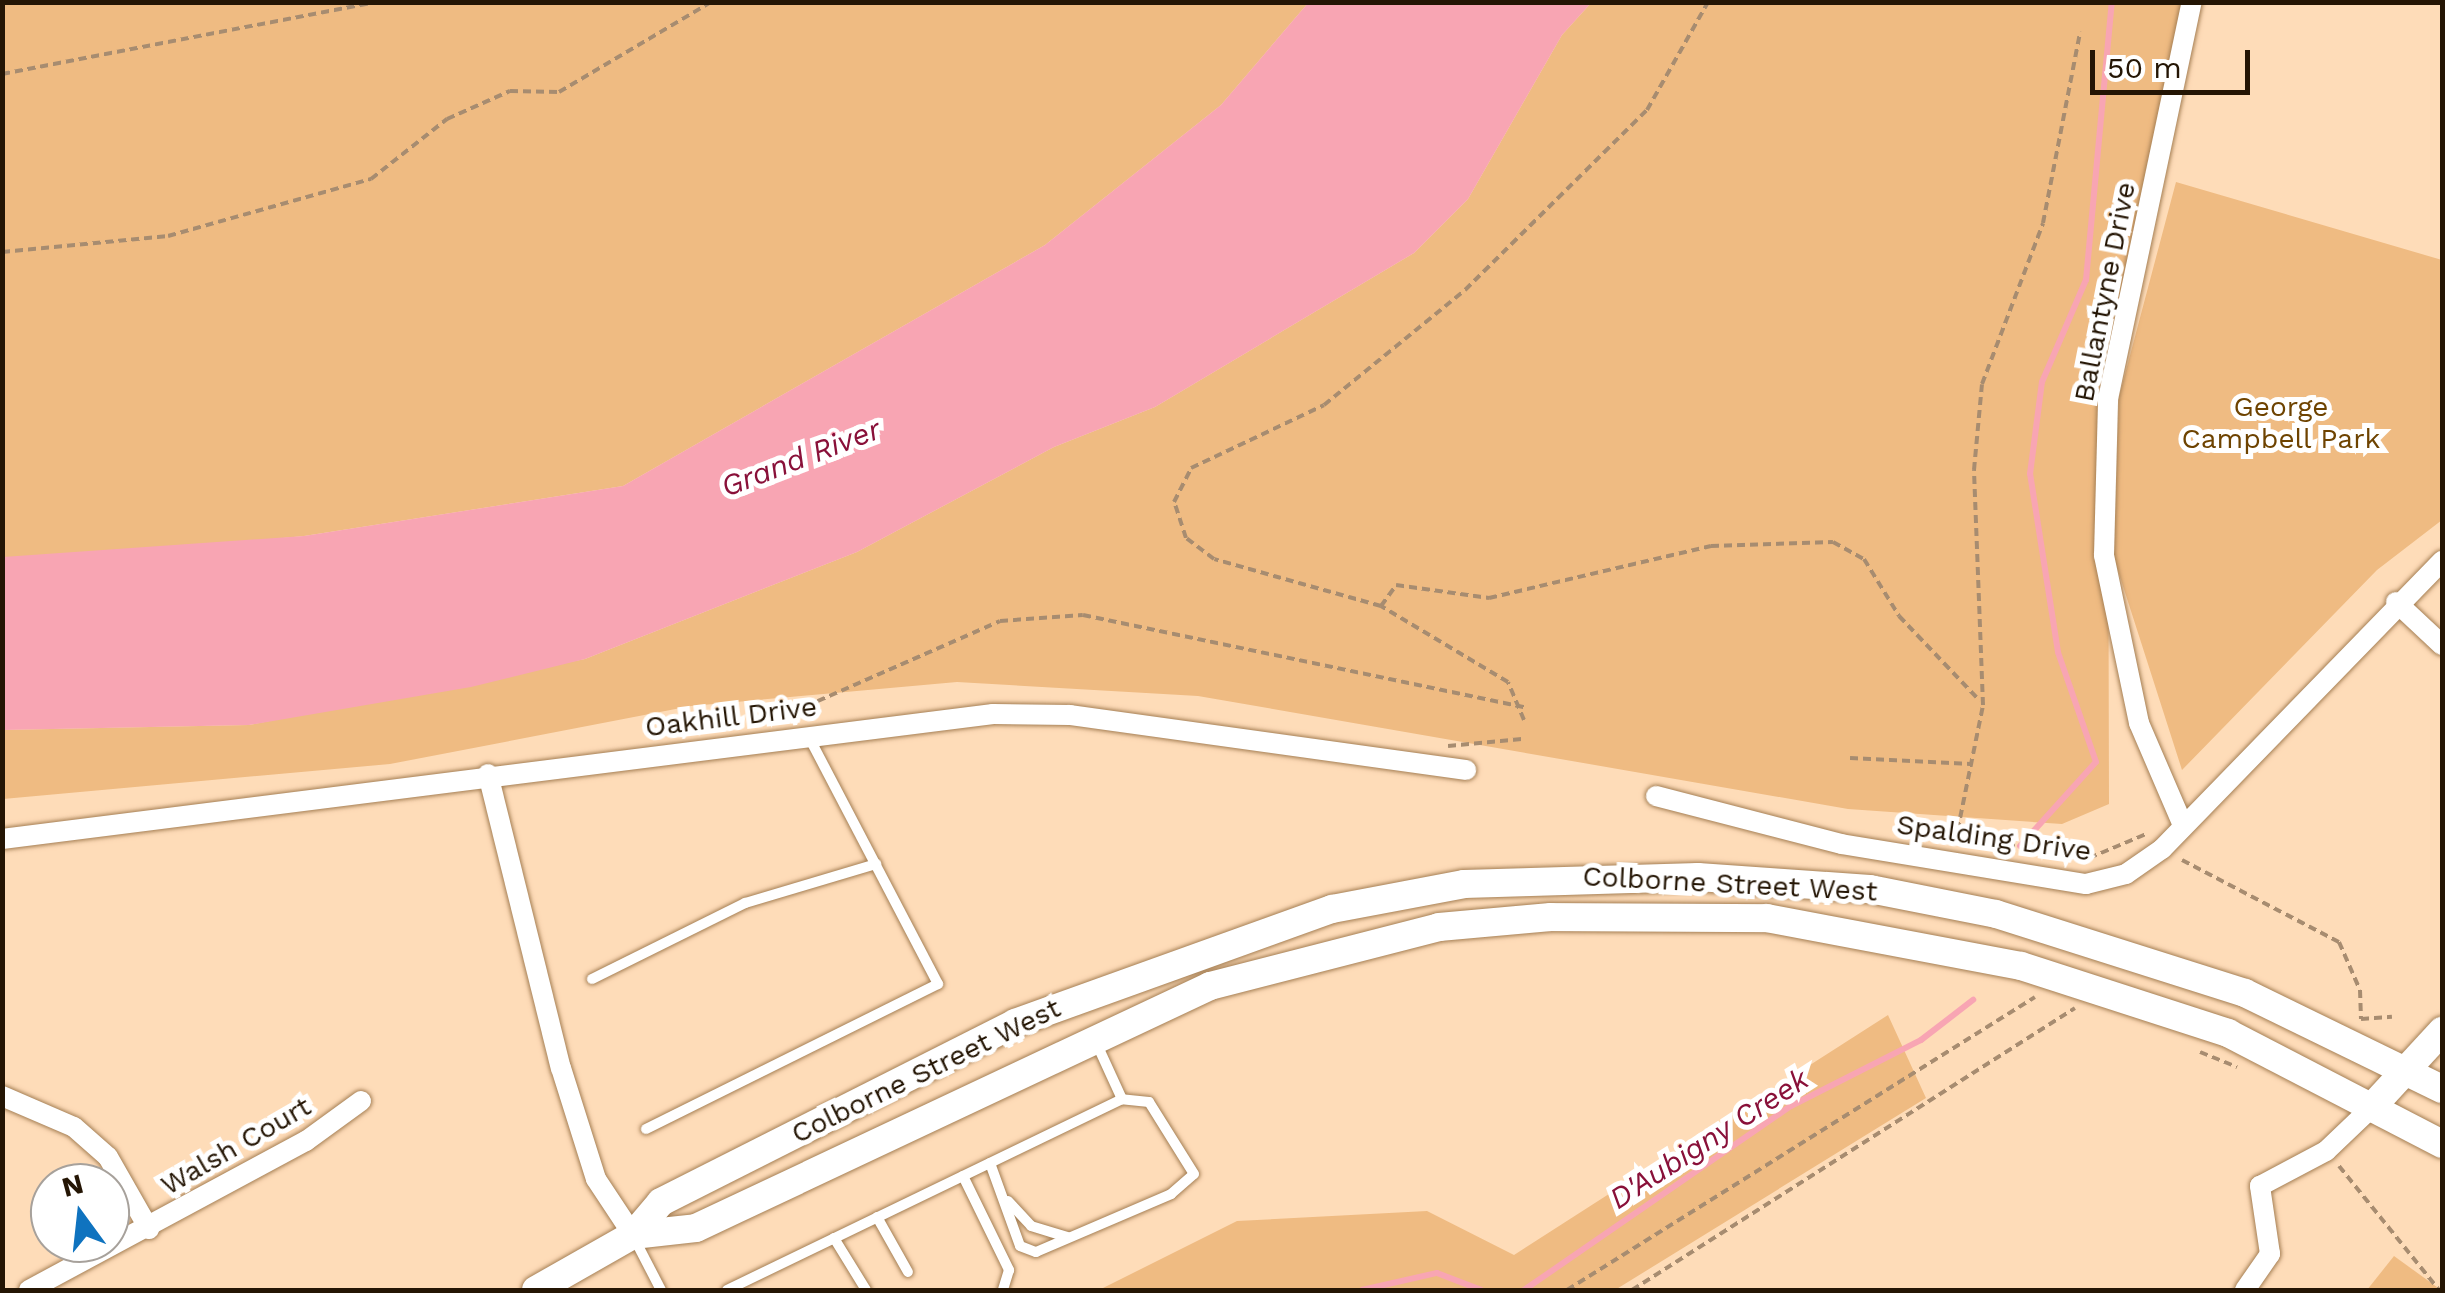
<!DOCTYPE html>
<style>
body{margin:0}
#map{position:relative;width:2445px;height:1293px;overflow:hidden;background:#fedcb8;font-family:"Work Sans",sans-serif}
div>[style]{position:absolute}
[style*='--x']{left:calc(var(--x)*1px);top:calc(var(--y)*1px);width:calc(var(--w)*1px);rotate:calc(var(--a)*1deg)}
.green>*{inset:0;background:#efbb82}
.water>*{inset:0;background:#f8a5b3}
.stream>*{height:6px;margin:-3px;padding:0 3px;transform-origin:3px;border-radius:3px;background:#f8a5b3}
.path>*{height:4px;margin-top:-2px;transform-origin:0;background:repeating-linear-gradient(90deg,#a78c70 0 8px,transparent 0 13px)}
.roads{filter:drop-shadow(0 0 2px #a57f54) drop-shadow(0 0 2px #a57f54)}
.lane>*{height:10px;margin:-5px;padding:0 5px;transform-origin:5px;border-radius:5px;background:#fff}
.street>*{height:20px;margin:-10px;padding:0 10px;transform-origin:10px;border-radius:10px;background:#fff}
.secondary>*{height:28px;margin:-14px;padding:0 14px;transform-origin:14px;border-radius:14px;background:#fff}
span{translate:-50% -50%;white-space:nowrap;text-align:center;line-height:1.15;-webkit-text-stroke:10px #fff;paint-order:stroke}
.street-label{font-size:28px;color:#241504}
.park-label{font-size:28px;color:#6e4300}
.water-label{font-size:30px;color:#891039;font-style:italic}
.frame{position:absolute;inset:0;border:5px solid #241504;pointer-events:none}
.north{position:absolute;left:30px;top:1163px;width:100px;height:100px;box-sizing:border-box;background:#fff;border:2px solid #a7a19b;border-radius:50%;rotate:345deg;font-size:28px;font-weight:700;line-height:40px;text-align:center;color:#241504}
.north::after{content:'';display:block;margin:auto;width:35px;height:45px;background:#0f73bf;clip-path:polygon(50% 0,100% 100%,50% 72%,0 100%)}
.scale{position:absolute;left:2090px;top:50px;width:160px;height:45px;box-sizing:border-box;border:5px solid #241504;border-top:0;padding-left:12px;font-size:30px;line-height:35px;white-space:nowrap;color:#241504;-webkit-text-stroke:8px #fff;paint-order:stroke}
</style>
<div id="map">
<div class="green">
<div style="clip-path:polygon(2px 3px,1308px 3px,1221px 105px,1045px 245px,623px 486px,304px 536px,54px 560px,3px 557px)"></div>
<div style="clip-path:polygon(1591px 3px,2190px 3px,2108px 399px,2109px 804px,2062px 824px,1848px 809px,1198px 696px,957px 682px,691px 706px,390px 764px,3px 799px,3px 730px,249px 725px,585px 659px,857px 552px,1054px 447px,1155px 407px,1414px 253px,1468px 199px,1562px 35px)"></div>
<div style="clip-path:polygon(2176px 182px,2442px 260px,2442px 520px,2377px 570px,2182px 770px,2114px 558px,2119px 397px)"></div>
<div style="clip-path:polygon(1888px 1015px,1926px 1098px,1615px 1290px,1099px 1290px,1237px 1221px,1427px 1211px,1514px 1255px)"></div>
<div style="clip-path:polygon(2394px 1256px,2441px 1290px,2367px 1290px)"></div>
</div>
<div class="water">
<div style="clip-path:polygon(1308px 3px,1591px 3px,1562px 35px,1468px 199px,1414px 253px,1155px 407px,1054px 447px,857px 552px,585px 659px,471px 687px,249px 725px,3px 730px,3px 557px,304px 536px,623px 486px,1045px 245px,1221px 105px)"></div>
</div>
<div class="stream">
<div style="--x:2020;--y:846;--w:113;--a:-47.9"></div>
<div style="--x:2096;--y:762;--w:116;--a:-109.1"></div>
<div style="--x:2058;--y:652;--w:180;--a:-98.9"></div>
<div style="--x:2030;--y:474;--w:93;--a:-82.6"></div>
<div style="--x:2042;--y:382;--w:111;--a:-66.7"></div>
<div style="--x:2086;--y:280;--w:279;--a:-84.7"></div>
<div style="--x:1362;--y:1290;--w:77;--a:-12.8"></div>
<div style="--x:1437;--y:1273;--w:47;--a:21.1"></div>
<div style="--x:1524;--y:1290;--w:324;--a:-34.6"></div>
<div style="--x:1791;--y:1106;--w:146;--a:-26.9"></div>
<div style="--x:1921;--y:1040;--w:66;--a:-37.6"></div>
</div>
<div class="path">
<div style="--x:2;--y:74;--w:381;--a:-10.9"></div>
<div style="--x:2;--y:252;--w:167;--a:-5.5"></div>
<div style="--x:168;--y:236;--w:211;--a:-15.7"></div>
<div style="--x:371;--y:179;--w:97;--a:-38.3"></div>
<div style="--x:447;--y:119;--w:69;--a:-24"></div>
<div style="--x:510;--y:91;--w:49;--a:1.2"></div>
<div style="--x:559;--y:92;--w:177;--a:-30.6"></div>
<div style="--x:1381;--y:606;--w:26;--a:-54"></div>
<div style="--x:1396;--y:585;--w:94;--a:8"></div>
<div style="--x:1489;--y:598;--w:228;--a:-13.2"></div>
<div style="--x:1711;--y:546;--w:122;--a:-1.9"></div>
<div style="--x:1833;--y:542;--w:35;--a:29"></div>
<div style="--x:1864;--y:559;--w:67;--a:58.4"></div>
<div style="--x:1899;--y:616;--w:117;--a:46.4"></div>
<div style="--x:1524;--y:720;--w:41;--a:-112.8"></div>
<div style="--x:1508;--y:682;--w:148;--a:-149.1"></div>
<div style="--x:1381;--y:606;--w:173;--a:-164.3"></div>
<div style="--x:1214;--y:559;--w:35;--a:-143"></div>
<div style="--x:1186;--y:538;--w:38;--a:-108"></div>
<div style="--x:1174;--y:502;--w:38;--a:-63"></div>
<div style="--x:1191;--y:468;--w:147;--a:-25.3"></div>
<div style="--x:1324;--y:405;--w:182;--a:-39.2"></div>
<div style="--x:1465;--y:290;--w:256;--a:-44.7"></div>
<div style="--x:1647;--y:110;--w:124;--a:-60.5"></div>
<div style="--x:770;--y:722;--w:251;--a:-23.7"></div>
<div style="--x:1000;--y:621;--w:83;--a:-4.1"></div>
<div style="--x:1083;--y:615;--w:451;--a:11.8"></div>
<div style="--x:1448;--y:746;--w:74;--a:-5.4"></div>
<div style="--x:1850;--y:758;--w:121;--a:2.8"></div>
<div style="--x:1956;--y:836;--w:135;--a:9.4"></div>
<div style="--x:2089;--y:858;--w:62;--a:-22.8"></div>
<div style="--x:1955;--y:843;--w:141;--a:-78.5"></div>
<div style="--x:1983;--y:705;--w:235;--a:-92.2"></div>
<div style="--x:1974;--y:470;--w:86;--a:-84.7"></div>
<div style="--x:1982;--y:384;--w:172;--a:-69.2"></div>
<div style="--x:2043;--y:223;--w:195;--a:-79"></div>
<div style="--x:2182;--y:860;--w:177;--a:27.6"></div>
<div style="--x:2339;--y:942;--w:52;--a:66.4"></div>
<div style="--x:2360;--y:990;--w:29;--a:88"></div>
<div style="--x:2361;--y:1019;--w:31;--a:-4"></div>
<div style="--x:2200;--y:1052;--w:40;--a:22"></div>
<div style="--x:2339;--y:1166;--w:159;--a:51.1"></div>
<div style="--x:1567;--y:1290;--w:552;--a:-32.05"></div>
<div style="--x:1632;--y:1290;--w:525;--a:-32.48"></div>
</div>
<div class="roads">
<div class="lane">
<div style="--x:592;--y:979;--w:171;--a:-26.4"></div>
<div style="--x:745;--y:903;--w:137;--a:-16.6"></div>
<div style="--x:646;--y:1129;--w:326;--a:-26.4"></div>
<div style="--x:938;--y:984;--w:279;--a:-117.6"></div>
<div style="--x:990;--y:1163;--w:88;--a:70.1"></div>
<div style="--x:1020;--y:1246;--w:17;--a:21"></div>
<div style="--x:1036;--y:1252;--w:147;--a:-23.2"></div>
<div style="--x:1171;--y:1194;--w:30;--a:-41"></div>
<div style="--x:1194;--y:1174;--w:85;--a:-122"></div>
<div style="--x:1149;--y:1102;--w:27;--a:-174"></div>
<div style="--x:963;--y:1176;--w:105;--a:63.9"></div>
<div style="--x:1009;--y:1270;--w:21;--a:107"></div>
<div style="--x:1008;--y:1201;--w:34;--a:47"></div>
<div style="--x:1031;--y:1226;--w:39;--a:17"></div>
<div style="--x:877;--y:1217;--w:63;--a:60.6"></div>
<div style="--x:633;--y:1236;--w:61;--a:62.6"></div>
<div style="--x:834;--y:1238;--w:61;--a:58.4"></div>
<div style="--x:727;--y:1290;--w:439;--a:-25.8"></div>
<div style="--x:1122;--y:1099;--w:65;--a:-114.6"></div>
</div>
<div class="street">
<div style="--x:2396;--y:602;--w:63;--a:43.1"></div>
<div style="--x:488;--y:774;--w:303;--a:76.1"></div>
<div style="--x:561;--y:1068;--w:116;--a:72.5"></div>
<div style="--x:596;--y:1179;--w:67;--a:56.5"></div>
<div style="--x:1656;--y:796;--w:191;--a:14.5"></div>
<div style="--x:1841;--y:844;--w:248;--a:9.3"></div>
<div style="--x:2086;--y:884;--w:41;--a:-14"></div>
<div style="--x:2126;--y:874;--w:44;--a:-34.8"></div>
<div style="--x:2162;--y:849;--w:402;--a:-45.8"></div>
<div style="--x:2182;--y:823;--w:109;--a:-113.3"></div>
<div style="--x:2139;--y:723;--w:172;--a:-101.8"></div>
<div style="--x:2104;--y:555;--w:156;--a:-88.5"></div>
<div style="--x:2108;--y:399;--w:406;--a:-78.1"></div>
<div style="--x:2;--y:839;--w:999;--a:-7.19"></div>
<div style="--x:993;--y:714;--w:77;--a:0.7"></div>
<div style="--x:1070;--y:715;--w:400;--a:7.9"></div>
<div style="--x:2;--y:1096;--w:78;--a:23.3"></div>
<div style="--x:74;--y:1127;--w:45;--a:41.4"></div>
<div style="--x:108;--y:1157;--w:83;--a:60.3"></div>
<div style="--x:29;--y:1290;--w:315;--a:-28.3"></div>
<div style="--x:306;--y:1141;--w:68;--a:-36"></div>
<div style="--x:2245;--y:1290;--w:44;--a:-55.2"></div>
<div style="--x:2270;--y:1254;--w:69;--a:-98.4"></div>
<div style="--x:2260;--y:1186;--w:75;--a:-27.9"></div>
<div style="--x:2326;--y:1151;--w:62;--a:-43.7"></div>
</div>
<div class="secondary">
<div style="--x:2371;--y:1108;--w:105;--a:-47.3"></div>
<div style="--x:633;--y:1235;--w:63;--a:-6.3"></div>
<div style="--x:696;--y:1228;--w:568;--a:-25.21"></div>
<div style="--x:1210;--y:986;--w:236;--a:-14.4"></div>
<div style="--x:1439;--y:927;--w:112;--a:-5.1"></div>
<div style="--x:1551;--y:917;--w:216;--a:0.3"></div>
<div style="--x:1767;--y:918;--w:258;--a:10.7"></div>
<div style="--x:2021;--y:966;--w:218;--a:17.9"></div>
<div style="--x:2228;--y:1033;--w:241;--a:27.4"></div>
<div style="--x:536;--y:1290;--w:112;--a:-29.6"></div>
<div style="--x:633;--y:1235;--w:43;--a:-49.7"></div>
<div style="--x:661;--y:1202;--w:397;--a:-26.8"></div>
<div style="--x:1015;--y:1023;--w:337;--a:-19.8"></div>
<div style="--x:1332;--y:909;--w:134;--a:-10.7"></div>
<div style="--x:1464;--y:884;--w:234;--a:-1.7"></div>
<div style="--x:1698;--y:877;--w:172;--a:4"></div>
<div style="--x:1870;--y:889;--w:128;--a:11.2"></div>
<div style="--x:1996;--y:914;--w:261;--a:17.6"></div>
<div style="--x:2245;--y:993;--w:219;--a:26"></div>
</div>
</div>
<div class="street-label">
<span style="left:2105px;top:292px;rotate:-79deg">Ballantyne Drive</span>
<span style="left:731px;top:717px;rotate:-7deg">Oakhill Drive</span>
<span style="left:1994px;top:838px;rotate:8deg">Spalding Drive</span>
<span style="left:1730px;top:884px;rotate:3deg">Colborne Street West</span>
<span style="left:926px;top:1071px;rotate:-26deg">Colborne Street West</span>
<span style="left:236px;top:1146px;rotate:-30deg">Walsh Court</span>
</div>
<div class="park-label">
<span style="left:2281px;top:423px">George<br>Campbell Park</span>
</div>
<div class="water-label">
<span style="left:801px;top:458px;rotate:-21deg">Grand River</span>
<span style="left:1709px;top:1139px;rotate:-33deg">D'Aubigny Creek</span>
</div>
<div class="frame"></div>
<div class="north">N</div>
<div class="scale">50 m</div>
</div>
